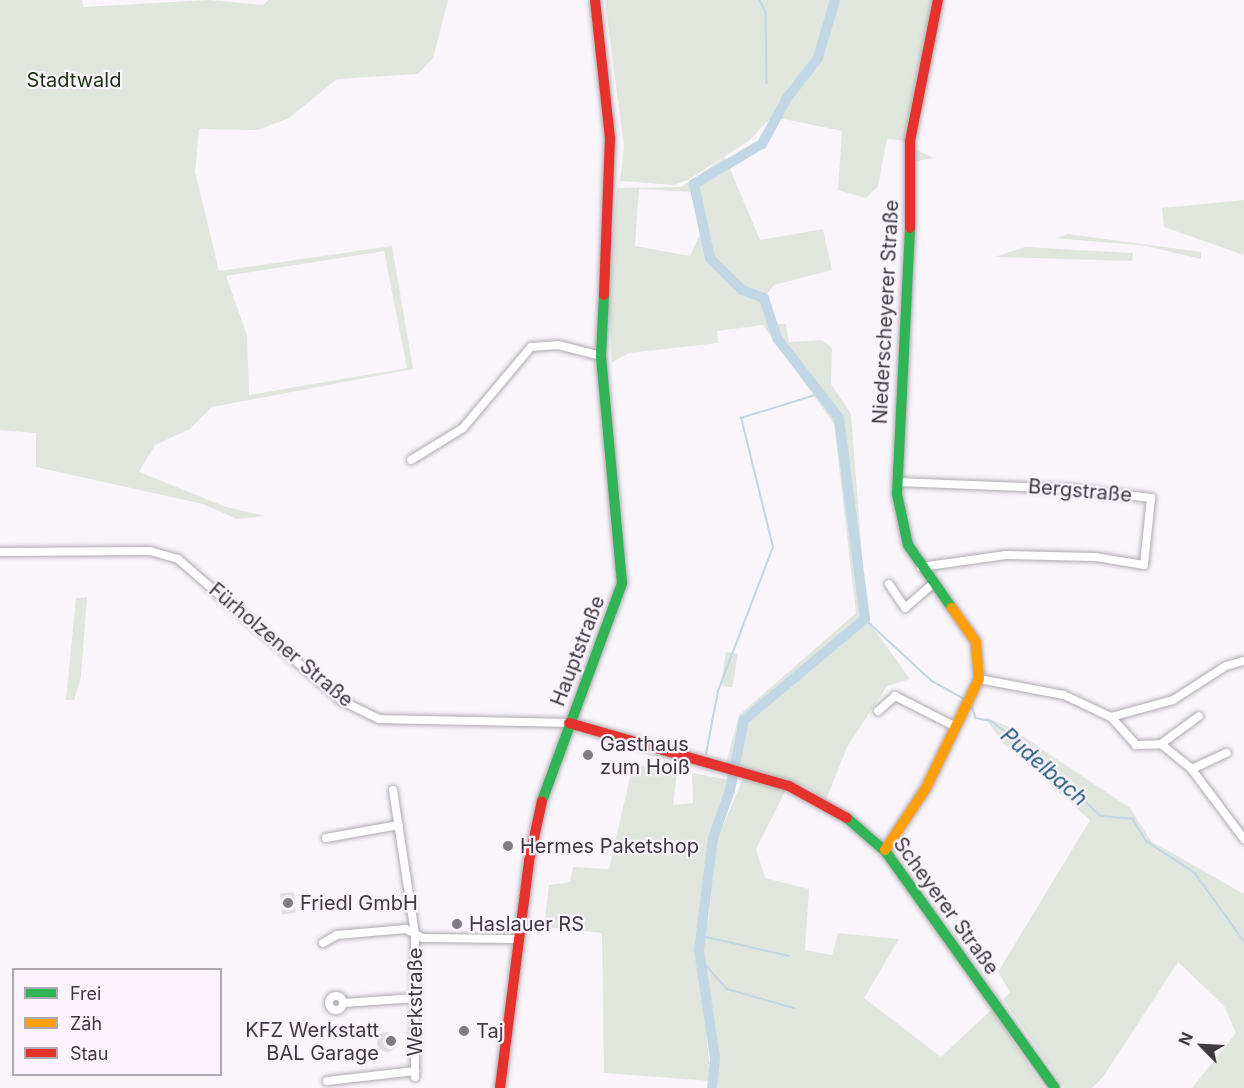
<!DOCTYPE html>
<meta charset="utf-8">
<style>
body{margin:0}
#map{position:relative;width:1244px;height:1088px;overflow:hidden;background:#f9f5fb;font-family:Inter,sans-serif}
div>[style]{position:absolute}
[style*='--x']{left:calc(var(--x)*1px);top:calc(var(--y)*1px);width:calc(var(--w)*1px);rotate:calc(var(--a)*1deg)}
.green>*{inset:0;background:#e0e6de;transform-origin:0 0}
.stream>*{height:1.5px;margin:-0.75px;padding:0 0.75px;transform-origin:0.75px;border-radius:0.75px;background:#c1d7e5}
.river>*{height:10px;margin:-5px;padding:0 5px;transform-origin:5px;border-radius:5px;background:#c1d7e5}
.building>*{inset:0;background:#e1dce3;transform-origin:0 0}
.round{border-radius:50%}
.roads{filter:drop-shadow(0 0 2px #aeaab0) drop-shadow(0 0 2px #aeaab0)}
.street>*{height:8px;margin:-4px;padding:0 4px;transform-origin:4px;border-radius:4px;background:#fefefe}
.street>.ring{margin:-4px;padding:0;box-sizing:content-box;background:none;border:8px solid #fefefe;border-radius:50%}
.fast>*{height:10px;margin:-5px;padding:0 5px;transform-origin:5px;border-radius:5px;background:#30b455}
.slow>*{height:10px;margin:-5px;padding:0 5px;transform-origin:5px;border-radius:5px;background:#ff9f0a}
.jam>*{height:10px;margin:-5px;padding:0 5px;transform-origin:5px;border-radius:5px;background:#e5322d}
.dots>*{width:16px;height:16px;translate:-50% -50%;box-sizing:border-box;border:3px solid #faf3fd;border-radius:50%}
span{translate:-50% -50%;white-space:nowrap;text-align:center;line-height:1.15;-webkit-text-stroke:4.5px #faf3fd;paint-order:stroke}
.park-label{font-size:20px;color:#1a340b}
.street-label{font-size:20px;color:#3f3a41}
.poi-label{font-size:20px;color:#3f3a41}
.left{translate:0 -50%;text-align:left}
.right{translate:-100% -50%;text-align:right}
.water-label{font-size:21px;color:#255f79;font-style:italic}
.legend{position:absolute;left:12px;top:968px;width:210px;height:108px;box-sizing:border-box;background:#faf3fd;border:2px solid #afa9b2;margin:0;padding:8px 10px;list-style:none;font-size:18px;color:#3f3a41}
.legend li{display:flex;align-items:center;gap:12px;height:30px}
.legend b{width:30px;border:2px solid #afa9b2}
.north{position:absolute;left:1172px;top:1016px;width:60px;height:60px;-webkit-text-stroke:4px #faf3fd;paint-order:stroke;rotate:294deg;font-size:16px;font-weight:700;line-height:24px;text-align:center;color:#3f3a41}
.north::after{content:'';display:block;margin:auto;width:21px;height:27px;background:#3f3a41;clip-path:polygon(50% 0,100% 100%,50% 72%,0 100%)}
</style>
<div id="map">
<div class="green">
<div style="clip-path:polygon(evenodd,0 0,82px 0,83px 7px,208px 0,263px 5px,268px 0,448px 0,433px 58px,418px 74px,337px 79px,289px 118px,258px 130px,199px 129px,195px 172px,219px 271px,392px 246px,413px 369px,212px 407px,190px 429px,155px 445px,139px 472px,226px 507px,265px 516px,237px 519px,203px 504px,36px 467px,36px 433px,0 430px,0 0,384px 251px,407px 368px,249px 395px,247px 335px,226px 276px,384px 251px)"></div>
<div style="clip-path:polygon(605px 0,938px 0,910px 147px,934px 158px,910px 162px,910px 141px,887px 139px,878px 186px,866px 198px,838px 190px,842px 131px,784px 119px,766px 122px,750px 140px,688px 180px,674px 185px,620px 181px,624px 147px)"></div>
<div style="clip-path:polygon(evenodd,725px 157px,760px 240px,823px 229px,832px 270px,774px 285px,764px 298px,771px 324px,786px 324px,789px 342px,822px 340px,832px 348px,831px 384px,851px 414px,867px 619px,910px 679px,887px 686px,847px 747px,826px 800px,804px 786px,725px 767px,739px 715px,856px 613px,834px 424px,763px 325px,717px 331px,718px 343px,629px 353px,612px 362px,608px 298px,617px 188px,681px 187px,725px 157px,639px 189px,692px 192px,700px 234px,690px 256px,635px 246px,639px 189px)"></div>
<div style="clip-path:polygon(1244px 200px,1244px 255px,1164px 227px,1162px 208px)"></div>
<div style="clip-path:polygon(1068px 234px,1201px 252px,1201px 259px,1146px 246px,1055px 238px)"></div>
<div style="clip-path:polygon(1025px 247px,1133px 253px,1132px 261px,995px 257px)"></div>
<div style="clip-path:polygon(87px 597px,81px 677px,74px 700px,66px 700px,76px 598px)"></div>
<div style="left:726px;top:652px;width:12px;height:34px;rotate:9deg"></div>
<div style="clip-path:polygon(985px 717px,1007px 726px,1130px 808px,1151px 841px,1244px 894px,1244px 1088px,1192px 1088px,1236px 1033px,1224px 1006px,1178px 962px,1103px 1077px,1092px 1088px,1065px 1088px,1003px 999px,1010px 992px,998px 972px,1090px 820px,1002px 742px)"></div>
<div style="clip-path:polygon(633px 764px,677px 771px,673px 805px,693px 803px,692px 773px,729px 780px,711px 832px,697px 938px,711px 1081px,604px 1073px,602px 933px,544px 927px,549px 885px,570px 882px,573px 867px,609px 869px)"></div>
<div style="clip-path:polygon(743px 779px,786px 790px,756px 849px,765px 878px,809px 889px,805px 950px,832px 955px,838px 933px,899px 939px,864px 998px,941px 1057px,992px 1009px,1044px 1088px,713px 1088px,715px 1058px,699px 950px,708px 923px,717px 839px)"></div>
</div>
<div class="stream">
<div style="--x:760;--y:0;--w:14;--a:65"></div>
<div style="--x:766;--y:13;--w:70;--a:89.2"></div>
<div style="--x:865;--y:619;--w:91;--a:42.8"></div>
<div style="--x:932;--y:681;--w:37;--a:29"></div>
<div style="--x:971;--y:702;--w:17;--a:73"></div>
<div style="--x:976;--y:718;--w:15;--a:11"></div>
<div style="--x:991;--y:721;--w:41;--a:36"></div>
<div style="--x:1024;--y:745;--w:105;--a:42.7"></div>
<div style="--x:1101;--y:816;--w:32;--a:5"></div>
<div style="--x:1133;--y:819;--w:26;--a:59"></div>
<div style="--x:1146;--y:841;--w:59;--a:33.1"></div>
<div style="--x:1195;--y:873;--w:84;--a:54.2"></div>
<div style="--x:706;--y:754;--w:64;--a:-79.2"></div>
<div style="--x:718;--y:691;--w:154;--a:-69.1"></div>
<div style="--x:773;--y:547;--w:133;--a:-103.9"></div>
<div style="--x:741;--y:418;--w:85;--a:-17.2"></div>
<div style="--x:702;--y:936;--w:89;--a:12.9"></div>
<div style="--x:702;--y:961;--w:38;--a:48"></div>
<div style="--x:727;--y:989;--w:70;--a:15.8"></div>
</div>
<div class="river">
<div style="--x:712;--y:1088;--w:30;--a:-84"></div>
<div style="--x:715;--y:1058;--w:109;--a:-98.4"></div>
<div style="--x:699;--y:950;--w:113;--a:-82.9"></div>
<div style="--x:713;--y:838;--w:51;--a:-70.5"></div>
<div style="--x:730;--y:790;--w:71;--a:-78.7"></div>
<div style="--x:744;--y:720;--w:158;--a:-39.9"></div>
<div style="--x:865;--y:619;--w:203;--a:-97.4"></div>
<div style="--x:839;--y:418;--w:101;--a:-127.8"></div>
<div style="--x:777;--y:338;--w:42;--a:-108"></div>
<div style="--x:764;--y:298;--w:23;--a:-160"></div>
<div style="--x:742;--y:290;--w:45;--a:-135"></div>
<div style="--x:710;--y:258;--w:76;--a:-102.2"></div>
<div style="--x:694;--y:184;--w:79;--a:-30.5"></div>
<div style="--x:762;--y:144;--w:52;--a:-61.5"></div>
<div style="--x:787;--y:98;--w:51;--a:-52.2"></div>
<div style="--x:818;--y:58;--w:60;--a:-73.7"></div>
</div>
<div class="building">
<div style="left:294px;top:892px;width:21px;height:14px;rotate:85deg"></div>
<div class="round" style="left:377px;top:1032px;width:20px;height:20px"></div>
</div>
<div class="roads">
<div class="street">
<div style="--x:411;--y:460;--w:61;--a:-31.6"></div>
<div style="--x:463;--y:428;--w:106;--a:-50"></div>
<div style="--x:531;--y:347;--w:27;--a:-4"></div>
<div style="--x:558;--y:345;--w:44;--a:14.3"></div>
<div style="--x:897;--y:482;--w:176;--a:2.3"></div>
<div style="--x:1073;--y:489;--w:79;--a:6.6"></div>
<div style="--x:1151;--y:498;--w:67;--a:96"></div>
<div style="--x:1144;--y:565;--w:50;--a:-170.7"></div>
<div style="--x:1095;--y:557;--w:89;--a:-178.7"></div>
<div style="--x:1006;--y:555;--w:86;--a:172"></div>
<div style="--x:0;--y:552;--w:150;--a:-0.4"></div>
<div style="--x:150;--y:551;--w:29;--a:16"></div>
<div style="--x:178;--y:559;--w:217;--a:40.9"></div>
<div style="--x:342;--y:701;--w:41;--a:25.9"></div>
<div style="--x:379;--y:719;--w:190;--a:1.2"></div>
<div style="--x:889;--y:584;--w:29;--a:56"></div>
<div style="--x:905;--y:608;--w:37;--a:-41"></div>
<div style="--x:979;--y:679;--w:86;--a:10.7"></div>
<div style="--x:1064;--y:695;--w:52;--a:25.1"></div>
<div style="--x:1111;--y:717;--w:38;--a:48"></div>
<div style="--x:1136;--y:745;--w:25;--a:-2"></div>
<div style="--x:1161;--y:744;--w:47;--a:-36.4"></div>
<div style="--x:878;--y:711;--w:23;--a:-41"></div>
<div style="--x:895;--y:696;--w:68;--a:26.9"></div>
<div style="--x:1111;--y:717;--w:64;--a:-15.3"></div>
<div style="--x:1173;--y:700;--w:63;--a:-32.7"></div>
<div style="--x:1226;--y:666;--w:19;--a:-16"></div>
<div style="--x:1161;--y:744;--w:40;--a:39"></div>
<div style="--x:1192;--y:769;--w:38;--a:-25"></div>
<div style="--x:1190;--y:767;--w:90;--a:53.1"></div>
<div style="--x:393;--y:790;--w:146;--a:81.3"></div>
<div style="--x:415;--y:934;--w:143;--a:90"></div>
<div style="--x:326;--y:838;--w:74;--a:-10.1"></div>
<div style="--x:323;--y:943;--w:16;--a:-30"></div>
<div style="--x:337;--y:935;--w:69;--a:-5"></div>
<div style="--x:406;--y:929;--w:19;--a:28"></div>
<div style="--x:423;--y:938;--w:94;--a:0.6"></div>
<div class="ring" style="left:329px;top:996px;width:6px;height:6px"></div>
<div style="--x:344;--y:1003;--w:72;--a:-4"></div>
<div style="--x:327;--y:1081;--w:89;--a:-6.5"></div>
</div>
<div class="fast">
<div style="--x:910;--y:228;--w:266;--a:92.8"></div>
<div style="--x:897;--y:494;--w:52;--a:77.8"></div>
<div style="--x:908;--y:545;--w:77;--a:55.1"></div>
<div style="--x:542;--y:801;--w:232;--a:-69.8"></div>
<div style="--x:622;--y:583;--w:228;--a:-95.3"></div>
<div style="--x:601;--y:356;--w:61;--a:-87.2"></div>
<div style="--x:847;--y:818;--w:52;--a:41.1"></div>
<div style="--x:886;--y:852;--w:290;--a:54.4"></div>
</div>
<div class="slow">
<div style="--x:885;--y:850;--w:74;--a:-56.5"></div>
<div style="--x:926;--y:788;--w:121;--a:-64.1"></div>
<div style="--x:979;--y:679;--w:37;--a:-95"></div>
<div style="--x:976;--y:642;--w:42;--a:-125.2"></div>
</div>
<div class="jam">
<div style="--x:595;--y:0;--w:139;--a:83.8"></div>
<div style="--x:610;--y:138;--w:157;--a:92.2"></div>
<div style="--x:910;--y:228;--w:87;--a:-90"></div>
<div style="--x:910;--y:141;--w:144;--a:-78.8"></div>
<div style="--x:569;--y:723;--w:229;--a:16"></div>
<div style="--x:789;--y:786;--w:66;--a:28.9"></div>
<div style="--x:500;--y:1088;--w:229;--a:-82.7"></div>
<div style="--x:529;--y:861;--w:61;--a:-77.8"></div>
</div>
</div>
<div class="dots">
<div style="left:588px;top:755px;background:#807b82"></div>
<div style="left:508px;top:846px;background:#807b82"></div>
<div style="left:288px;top:903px;background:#807b82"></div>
<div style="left:457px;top:924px;background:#807b82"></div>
<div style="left:464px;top:1031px;background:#807b82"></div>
<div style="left:391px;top:1041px;background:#807b82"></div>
</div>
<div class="park-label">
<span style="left:74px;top:80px">Stadtwald</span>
</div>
<div class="street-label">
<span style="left:886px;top:312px;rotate:-87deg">Niederscheyerer Straße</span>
<span style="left:1080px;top:491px;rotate:5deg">Bergstraße</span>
<span style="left:281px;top:645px;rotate:40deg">Fürholzener Straße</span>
<span style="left:578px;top:651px;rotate:-69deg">Hauptstraße</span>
<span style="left:946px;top:906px;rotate:54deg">Scheyerer Straße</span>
<span style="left:415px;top:1002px;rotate:-90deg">Werkstraße</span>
</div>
<div class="poi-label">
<span class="left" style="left:600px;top:756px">Gasthaus<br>zum Hoiß</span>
<span class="left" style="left:520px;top:846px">Hermes Paketshop</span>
<span class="left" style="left:300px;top:903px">Friedl GmbH</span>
<span class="left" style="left:469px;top:924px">Haslauer RS</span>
<span class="right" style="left:379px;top:1042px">KFZ Werkstatt<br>BAL Garage</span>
<span class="left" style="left:476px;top:1031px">Taj</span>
</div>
<div class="water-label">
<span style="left:1044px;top:767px;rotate:41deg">Pudelbach</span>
</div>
<ul class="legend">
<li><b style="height:8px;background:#30b455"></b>Frei</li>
<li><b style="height:8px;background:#ff9f0a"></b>Zäh</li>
<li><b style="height:8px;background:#e5322d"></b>Stau</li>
</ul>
<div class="north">N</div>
</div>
